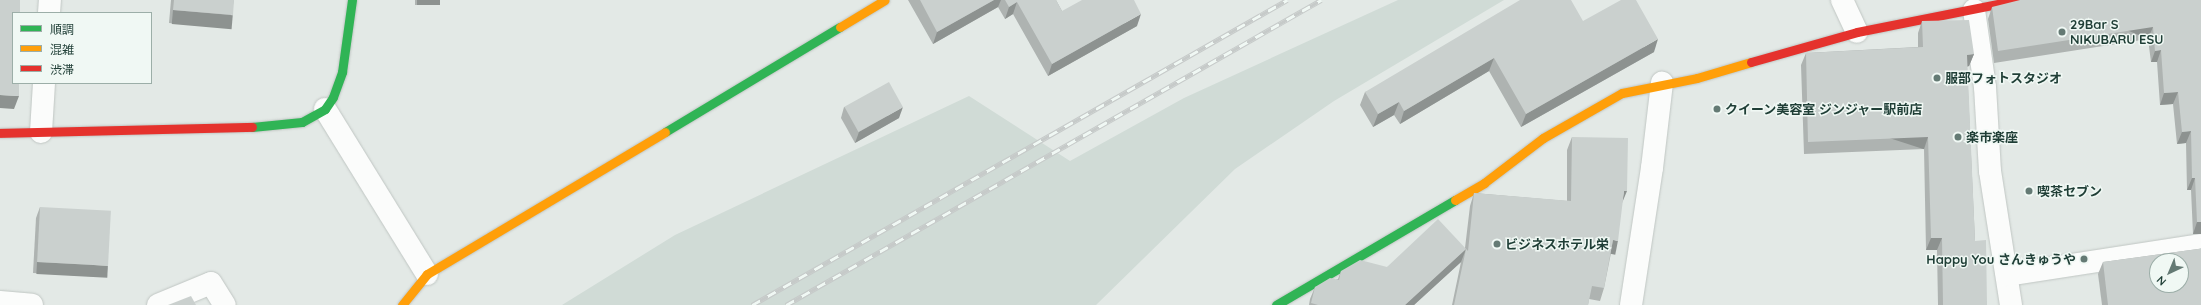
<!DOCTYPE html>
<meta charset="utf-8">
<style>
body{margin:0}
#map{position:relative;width:2201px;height:305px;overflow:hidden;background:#e3e9e6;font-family:Quicksand,"Noto Sans JP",sans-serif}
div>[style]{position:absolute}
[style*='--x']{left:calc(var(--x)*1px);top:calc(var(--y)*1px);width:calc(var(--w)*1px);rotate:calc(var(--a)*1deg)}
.built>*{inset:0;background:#d0dbd6}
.roads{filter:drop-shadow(0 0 1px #c0c6c3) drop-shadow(0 0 1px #c0c6c3)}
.street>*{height:22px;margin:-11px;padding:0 11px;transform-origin:11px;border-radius:11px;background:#fbfcfb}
.fast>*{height:9px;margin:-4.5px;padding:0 4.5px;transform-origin:4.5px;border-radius:4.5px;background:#30b455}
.slow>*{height:9px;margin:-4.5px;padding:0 4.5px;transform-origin:4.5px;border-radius:4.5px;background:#ff9f0a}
.jam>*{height:9px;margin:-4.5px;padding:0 4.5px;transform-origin:4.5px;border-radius:4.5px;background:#e5322d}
.rail>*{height:4.5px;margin-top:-2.25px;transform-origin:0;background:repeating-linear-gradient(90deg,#f0f8f4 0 9px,#c6cac9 0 18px);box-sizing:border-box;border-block:1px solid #c6cac9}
.wall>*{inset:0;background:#aeb3b1;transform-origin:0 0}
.shaded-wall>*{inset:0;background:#8d9290;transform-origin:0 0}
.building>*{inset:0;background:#cad0ce;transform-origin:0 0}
.dots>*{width:11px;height:11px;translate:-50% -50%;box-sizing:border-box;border:2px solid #f0f8f4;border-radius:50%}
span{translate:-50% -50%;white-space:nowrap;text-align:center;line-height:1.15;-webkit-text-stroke:3px #f0f8f4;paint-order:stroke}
.poi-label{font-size:13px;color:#1f3e36;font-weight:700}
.left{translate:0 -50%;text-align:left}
.right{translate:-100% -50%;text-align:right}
.legend{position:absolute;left:12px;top:12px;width:140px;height:72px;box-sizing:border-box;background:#f0f8f4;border:1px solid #9caea8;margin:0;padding:5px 7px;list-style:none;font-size:12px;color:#1f3e36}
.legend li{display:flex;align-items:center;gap:8px;height:20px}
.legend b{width:20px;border:1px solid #9caea8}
.north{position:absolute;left:2149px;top:253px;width:40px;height:40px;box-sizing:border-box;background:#f0f8f4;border:1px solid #9caea8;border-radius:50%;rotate:224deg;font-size:11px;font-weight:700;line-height:16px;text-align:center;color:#1f3e36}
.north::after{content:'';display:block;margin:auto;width:14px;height:18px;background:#647a74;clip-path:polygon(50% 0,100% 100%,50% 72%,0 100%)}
</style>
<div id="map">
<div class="built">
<div style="clip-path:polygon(1398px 0,1504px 0,1334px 101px,1235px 169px,1096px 305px,562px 305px,675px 235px,969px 96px,1070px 161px,1184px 98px)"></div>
</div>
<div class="roads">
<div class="street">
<div style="--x:1842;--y:0;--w:35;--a:65"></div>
<div style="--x:1974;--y:10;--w:78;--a:81.9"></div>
<div style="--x:1985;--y:87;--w:84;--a:86.6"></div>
<div style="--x:1990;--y:171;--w:136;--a:81.1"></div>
<div style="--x:49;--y:13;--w:13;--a:-86"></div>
<div style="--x:325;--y:109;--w:194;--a:58.3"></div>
<div style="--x:41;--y:132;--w:49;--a:-86.5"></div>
<div style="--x:2007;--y:275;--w:196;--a:-8.8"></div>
<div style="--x:0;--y:302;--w:32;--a:5"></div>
<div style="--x:158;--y:305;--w:57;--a:-22.5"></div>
<div style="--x:211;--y:283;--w:26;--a:58"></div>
<div style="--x:1631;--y:305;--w:139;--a:-81.3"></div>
<div style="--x:1652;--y:168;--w:86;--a:-83.3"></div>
</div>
<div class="fast">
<div style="--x:252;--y:127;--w:50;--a:-5.7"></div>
<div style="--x:302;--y:122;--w:26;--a:-29"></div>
<div style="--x:325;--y:109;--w:14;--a:-56"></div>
<div style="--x:333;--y:97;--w:27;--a:-70"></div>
<div style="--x:342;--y:72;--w:73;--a:-82.1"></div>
<div style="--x:665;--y:132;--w:204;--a:-31"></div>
<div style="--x:1276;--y:305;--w:208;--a:-30.4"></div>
</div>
<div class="slow">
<div style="--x:840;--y:27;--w:52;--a:-31"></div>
<div style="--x:1455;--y:200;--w:34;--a:-30"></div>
<div style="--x:1484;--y:183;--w:74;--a:-37.3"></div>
<div style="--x:1543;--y:138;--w:91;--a:-29.7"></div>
<div style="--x:1622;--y:93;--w:76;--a:-11.3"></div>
<div style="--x:1697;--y:78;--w:56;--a:-16.5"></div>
<div style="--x:402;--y:305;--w:40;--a:-51"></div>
<div style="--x:427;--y:274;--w:277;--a:-30.8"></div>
</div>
<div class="jam">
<div style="--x:1751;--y:62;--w:110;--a:-15.8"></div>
<div style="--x:1857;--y:32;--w:163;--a:-11.3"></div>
<div style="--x:0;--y:133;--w:252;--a:-1.4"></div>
</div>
</div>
<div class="rail">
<div style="--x:752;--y:305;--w:616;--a:-29.69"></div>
<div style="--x:786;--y:305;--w:616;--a:-29.69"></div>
</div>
<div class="wall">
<div style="clip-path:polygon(171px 0,234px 0,228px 28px,169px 23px)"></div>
<div style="left:415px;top:0;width:25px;height:5px"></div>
<div style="clip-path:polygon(908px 0,1056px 0,1062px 11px,1137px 26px,1048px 76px,1013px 14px,1005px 19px,998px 7px,933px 44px)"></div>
<div style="clip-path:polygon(2201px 0,2201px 234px,2193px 234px,2191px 190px,2187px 190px,2186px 143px,2177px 144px,2173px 104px,2160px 105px,2157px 62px,2151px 62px,2148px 39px,1994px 63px,1988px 19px,1992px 7px)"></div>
<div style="clip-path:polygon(1583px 21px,1654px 52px,1521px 127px,1489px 71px,1400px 124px,1394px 115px,1373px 127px,1360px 105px,1365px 92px)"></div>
<div style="clip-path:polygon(1922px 21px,1974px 54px,1969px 66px,1967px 67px,1975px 241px,1987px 305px,1938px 305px,1937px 250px,1926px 250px,1924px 149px,1804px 154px,1801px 65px,1806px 53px,1918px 47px,1918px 33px)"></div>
<div style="clip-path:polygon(844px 107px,899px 118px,855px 143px,841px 118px)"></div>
<div style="clip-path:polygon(1572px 137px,1622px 202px,1613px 254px,1611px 253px,1604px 288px,1600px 301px,1589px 299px,1588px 305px,1452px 305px,1461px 262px,1414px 305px,1309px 305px,1310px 299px,1315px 287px,1338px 279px,1341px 271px,1387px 267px,1465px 248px,1470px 206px,1474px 193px,1567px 201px,1567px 150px)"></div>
<div style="clip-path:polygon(40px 207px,104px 277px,33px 273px,36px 218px)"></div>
<div style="clip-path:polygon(2198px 249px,2201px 305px,2102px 305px,2098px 274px,2103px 262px)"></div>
</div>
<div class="shaded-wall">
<div style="left:417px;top:0;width:23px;height:5px"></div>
<div style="clip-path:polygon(994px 0,1001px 0,998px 7px,933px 44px,937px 32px)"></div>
<div style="clip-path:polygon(1017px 2px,1013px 14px,1005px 19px,1009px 7px)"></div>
<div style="left:173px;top:10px;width:60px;height:14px;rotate:5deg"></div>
<div style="clip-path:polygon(1141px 14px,1137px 26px,1048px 76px,1052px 64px)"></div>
<div style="left:2153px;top:27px;width:13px;height:157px;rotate:113deg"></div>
<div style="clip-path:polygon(1658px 39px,1654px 52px,1521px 127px,1526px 114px)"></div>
<div style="clip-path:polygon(2161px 50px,2157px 62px,2151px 62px,2155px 51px)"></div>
<div style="clip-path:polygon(1974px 54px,1969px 66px,1963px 67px,1967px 55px)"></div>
<div style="clip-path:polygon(1494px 58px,1489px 71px,1400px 124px,1404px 111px)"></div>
<div style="clip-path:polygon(2178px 92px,2173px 104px,2160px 105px,2164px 93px)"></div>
<div style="clip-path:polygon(0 95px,19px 96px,14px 109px,0 108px)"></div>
<div style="clip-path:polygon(1399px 102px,1394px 115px,1373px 127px,1378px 114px)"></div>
<div style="clip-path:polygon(903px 107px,899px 118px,855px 143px,859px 132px)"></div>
<div style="clip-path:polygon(2191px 131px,2186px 143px,2177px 144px,2182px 132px)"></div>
<div style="left:1928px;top:137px;width:13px;height:120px;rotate:108deg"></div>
<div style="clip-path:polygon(2192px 178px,2195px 178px,2191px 190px,2187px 190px)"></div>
<div style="clip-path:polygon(1624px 191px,1627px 191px,1622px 203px)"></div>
<div style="clip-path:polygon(2197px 222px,2201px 222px,2201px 234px,2193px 234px)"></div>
<div style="clip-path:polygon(1931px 238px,1942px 238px,1937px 250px,1926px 250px)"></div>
<div style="left:1613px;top:240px;width:5px;height:14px;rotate:11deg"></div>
<div style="clip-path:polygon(1466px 249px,1461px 262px,1414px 305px,1405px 305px)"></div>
<div style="left:37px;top:262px;width:71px;height:12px;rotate:3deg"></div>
</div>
<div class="building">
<div style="clip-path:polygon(0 0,20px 0,20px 13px,13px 13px,13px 83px,19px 83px,19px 96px,0 95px)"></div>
<div style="clip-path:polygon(174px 0,234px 0,233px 15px,173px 10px)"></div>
<div style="clip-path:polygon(920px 0,994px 0,937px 32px)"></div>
<div style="clip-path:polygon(1005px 0,1056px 0,1062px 11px,1082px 0,1134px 0,1141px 14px,1052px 64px,1017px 2px,1009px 7px)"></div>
<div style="clip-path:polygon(1520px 0,1571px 0,1583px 21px,1621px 0,1636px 0,1658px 39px,1526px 114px,1494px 58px,1404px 111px,1399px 102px,1378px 114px,1365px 92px)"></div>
<div style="clip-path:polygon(2020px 0,2201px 0,2201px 222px,2197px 222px,2195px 178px,2192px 178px,2191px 131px,2182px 132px,2178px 92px,2164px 93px,2161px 50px,2155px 51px,2153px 27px,1998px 51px,1992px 7px)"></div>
<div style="clip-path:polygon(1969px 20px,1974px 54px,1967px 55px,1975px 241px,1986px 240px,1987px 305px,1943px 305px,1942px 238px,1931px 238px,1928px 137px,1808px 142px,1806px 53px,1923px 47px,1922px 21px)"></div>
<div style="left:889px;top:82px;width:29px;height:51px;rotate:61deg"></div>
<div style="clip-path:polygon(1572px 137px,1628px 138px,1627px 191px,1624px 191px,1618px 241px,1613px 240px,1604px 288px,1592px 286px,1588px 305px,1454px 305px,1466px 249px,1405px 305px,1318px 305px,1311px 303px,1315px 287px,1330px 278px,1339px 280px,1341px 271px,1360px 260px,1387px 267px,1438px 219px,1468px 251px,1474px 193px,1571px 201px)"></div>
<div style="left:40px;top:207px;width:71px;height:55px;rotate:3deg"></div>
<div style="clip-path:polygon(evenodd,2201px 248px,2201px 305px,2108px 305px,2103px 262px,2198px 249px,2201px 248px,2157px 261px,2181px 261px,2181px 285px,2157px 285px,2157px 261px)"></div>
<div style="clip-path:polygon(191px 296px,196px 305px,168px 305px)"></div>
</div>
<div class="dots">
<div style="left:2062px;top:32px;background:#647a74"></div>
<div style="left:1937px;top:78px;background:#647a74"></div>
<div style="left:1717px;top:109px;background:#647a74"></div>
<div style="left:1958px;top:137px;background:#647a74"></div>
<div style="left:2029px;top:191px;background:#647a74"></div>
<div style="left:1497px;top:244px;background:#647a74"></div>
<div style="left:2084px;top:259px;background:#647a74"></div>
</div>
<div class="poi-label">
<span class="left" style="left:2070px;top:32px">29Bar S<br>NIKUBARU ESU</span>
<span class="left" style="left:1945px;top:78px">服部フォトスタジオ</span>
<span class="left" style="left:1725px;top:109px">クイーン美容室 ジンジャー駅前店</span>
<span class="left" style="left:1966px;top:137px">楽市楽座</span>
<span class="left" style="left:2037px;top:191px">喫茶セブン</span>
<span class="left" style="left:1505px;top:244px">ビジネスホテル栄</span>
<span class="right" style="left:2076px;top:259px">Happy You さんきゅうや</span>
</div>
<ul class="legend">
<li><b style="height:5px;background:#30b455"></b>順調</li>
<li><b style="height:5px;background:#ff9f0a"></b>混雑</li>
<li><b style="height:5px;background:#e5322d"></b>渋滞</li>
</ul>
<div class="north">N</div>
</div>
